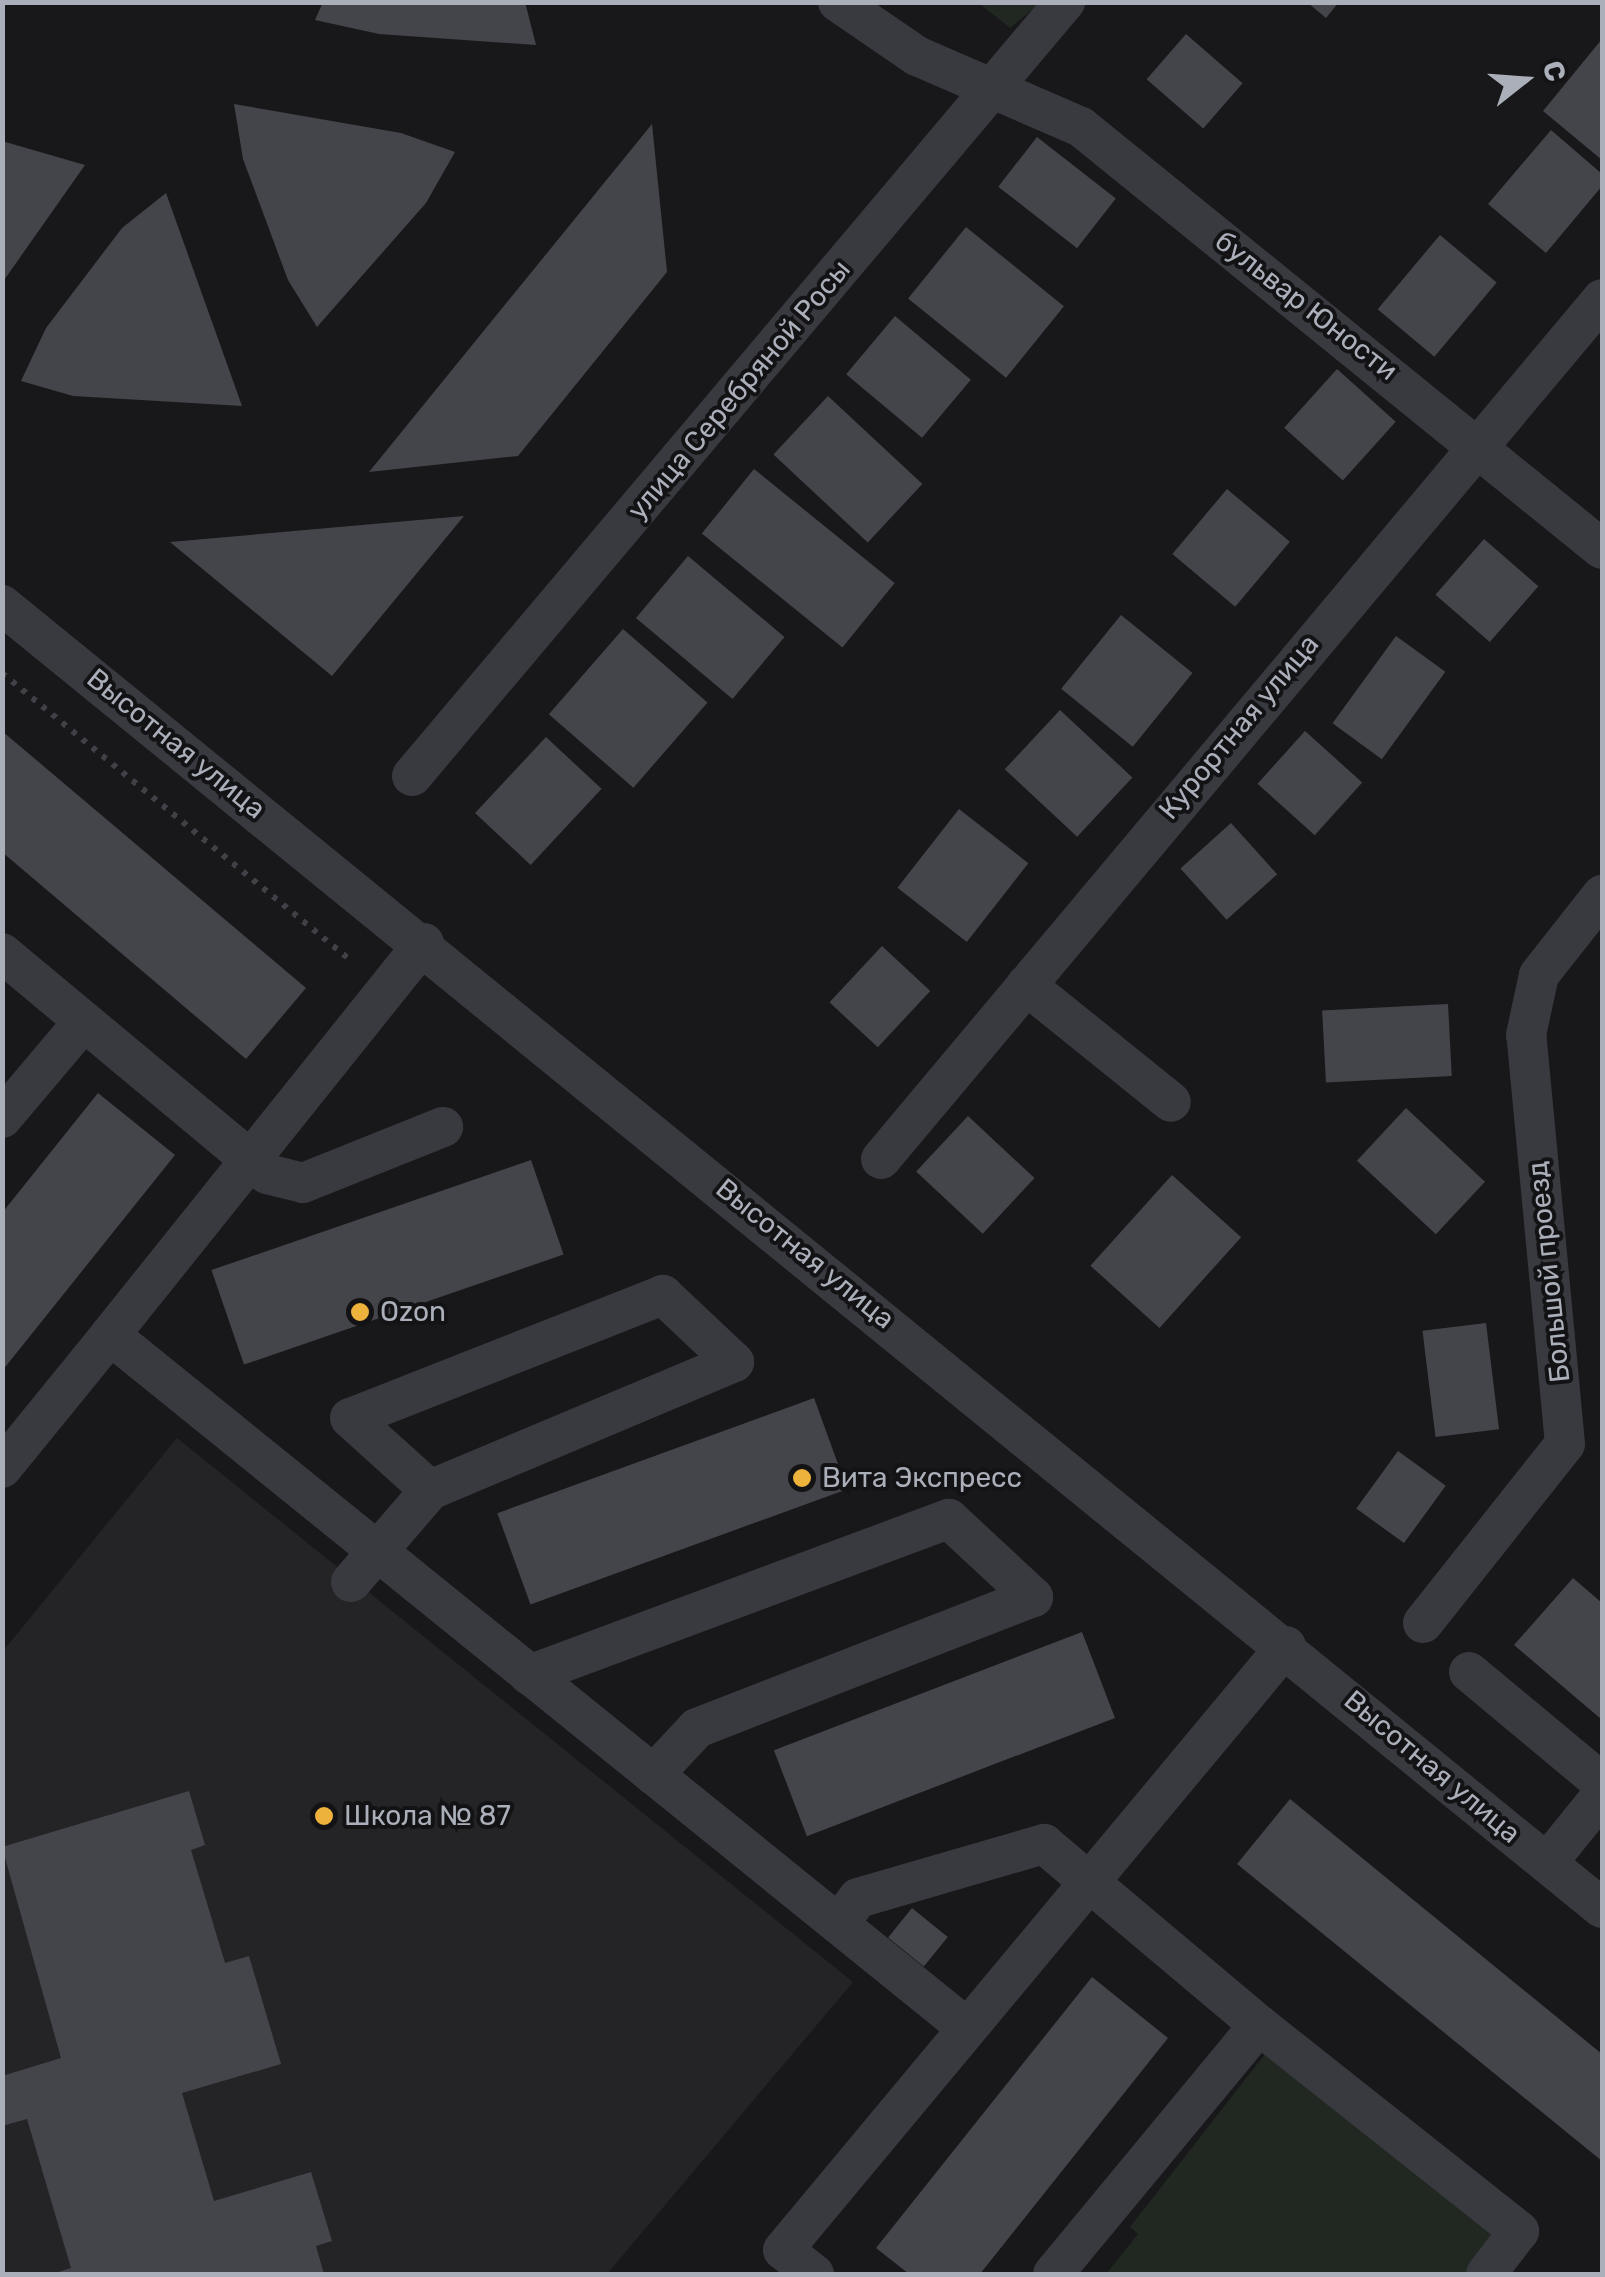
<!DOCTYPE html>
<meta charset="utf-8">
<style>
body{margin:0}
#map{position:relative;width:1605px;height:2277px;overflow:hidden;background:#18181a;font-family:Rubik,sans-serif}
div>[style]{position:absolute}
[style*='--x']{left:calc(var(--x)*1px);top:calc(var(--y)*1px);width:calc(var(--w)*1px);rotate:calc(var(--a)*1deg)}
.built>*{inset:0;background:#242427}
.green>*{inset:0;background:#202821}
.building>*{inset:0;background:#44454a;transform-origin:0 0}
.path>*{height:6px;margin-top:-3px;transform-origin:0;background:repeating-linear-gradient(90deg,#3f4146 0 5px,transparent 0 13px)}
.minor>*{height:40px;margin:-20px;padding:0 20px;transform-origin:20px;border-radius:20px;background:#393a3f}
.dots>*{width:28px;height:28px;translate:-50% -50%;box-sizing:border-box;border:5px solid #131315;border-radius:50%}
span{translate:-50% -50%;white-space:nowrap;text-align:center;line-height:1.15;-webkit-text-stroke:8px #131315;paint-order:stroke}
.street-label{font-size:28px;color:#aaafb9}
.poi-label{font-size:28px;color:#aaafb9}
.left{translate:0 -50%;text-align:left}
.frame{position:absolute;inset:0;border:5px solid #aaafb9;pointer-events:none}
.north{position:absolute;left:1475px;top:30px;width:100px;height:100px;-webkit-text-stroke:8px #131315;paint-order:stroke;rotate:73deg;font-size:28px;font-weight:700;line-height:40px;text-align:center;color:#aaafb9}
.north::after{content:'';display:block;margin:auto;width:35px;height:45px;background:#aaafb9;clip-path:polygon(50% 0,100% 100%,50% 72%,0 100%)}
</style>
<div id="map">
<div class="built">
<div style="clip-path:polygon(177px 1438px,853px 1982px,607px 2274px,3px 2274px,3px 1651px)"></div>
</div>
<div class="green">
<div style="clip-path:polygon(979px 3px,1040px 3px,1010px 28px)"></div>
<div style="clip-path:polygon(1265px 2054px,1501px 2239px,1472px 2274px,1106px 2274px,1138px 2234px,1130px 2227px)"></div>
</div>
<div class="building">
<div style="clip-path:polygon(323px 2px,525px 2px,536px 45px,379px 34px,315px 20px)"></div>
<div style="clip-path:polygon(1307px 2px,1339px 2px,1326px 18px)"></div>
<div style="left:1186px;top:34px;width:75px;height:60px;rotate:41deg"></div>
<div style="clip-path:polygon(1602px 39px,1602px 160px,1543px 111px)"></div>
<div style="clip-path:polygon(234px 104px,401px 133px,455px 152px,426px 203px,317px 327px,288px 280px,243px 159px)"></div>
<div style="clip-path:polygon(652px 124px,667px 272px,518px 456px,369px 472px)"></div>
<div style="clip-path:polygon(1551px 130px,1602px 174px,1602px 186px,1546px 253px,1488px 204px)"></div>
<div style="left:1037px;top:137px;width:100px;height:63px;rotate:38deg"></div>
<div style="clip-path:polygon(2px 141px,85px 165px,2px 283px)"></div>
<div style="clip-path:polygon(166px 193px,242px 406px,73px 396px,21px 381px,46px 328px,122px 228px)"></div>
<div style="left:966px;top:227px;width:126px;height:92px;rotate:39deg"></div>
<div style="left:1440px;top:235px;width:74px;height:97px;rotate:40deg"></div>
<div style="left:895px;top:316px;width:99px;height:76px;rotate:40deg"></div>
<div style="left:1337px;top:369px;width:79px;height:79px;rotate:42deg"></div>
<div style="left:828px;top:396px;width:129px;height:80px;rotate:43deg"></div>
<div style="left:754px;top:469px;width:181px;height:83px;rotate:39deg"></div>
<div style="left:1227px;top:489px;width:82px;height:85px;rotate:40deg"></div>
<div style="clip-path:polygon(464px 516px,332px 676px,170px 542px)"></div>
<div style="left:1484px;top:539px;width:72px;height:74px;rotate:41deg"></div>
<div style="left:688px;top:556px;width:126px;height:81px;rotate:40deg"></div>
<div style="left:1121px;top:615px;width:92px;height:95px;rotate:39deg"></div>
<div style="left:623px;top:629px;width:112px;height:113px;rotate:41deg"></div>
<div style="left:1396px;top:636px;width:61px;height:108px;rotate:36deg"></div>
<div style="left:1060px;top:710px;width:99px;height:81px;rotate:43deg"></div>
<div style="clip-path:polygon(2px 731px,306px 988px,246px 1059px,2px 852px)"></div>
<div style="left:1305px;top:731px;width:77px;height:71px;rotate:42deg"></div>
<div style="left:546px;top:737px;width:76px;height:104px;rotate:43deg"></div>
<div style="left:959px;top:809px;width:88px;height:100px;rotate:38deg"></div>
<div style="left:1231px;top:823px;width:69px;height:68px;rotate:48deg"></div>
<div style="left:882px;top:946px;width:66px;height:77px;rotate:43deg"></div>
<div style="left:1448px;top:1004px;width:72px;height:126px;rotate:87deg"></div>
<div style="clip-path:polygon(98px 1093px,175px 1155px,2px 1371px,2px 1213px)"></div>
<div style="left:1406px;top:1108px;width:108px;height:72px;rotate:43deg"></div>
<div style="left:968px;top:1116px;width:91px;height:76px;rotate:43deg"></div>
<div style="left:531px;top:1160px;width:100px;height:338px;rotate:71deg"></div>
<div style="left:1172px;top:1175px;width:93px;height:122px;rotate:42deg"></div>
<div style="left:1486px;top:1323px;width:107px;height:64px;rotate:83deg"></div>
<div style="left:814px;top:1398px;width:97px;height:337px;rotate:70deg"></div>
<div style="left:1398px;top:1451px;width:59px;height:71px;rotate:36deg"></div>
<div style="clip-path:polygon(1573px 1578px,1602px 1603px,1601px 1719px,1514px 1645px)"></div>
<div style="left:1082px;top:1632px;width:92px;height:330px;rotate:69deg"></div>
<div style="clip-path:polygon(189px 1791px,205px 1845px,191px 1850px,225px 1963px,249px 1956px,281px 2064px,182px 2093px,214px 2201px,311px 2172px,332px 2241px,316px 2246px,324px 2274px,52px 2274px,71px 2268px,27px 2119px,2px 2126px,2px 2076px,61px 2058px,2px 1847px)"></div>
<div style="clip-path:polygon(1290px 1799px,1602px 2054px,1602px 2161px,1237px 1864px)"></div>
<div style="left:912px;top:1908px;width:46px;height:38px;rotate:39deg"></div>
<div style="clip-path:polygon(1092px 1977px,1168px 2038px,980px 2274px,909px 2274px,876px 2248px)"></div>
</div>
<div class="path">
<div style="--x:2;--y:673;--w:452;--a:39.5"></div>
</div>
<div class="minor">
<div style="--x:838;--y:2;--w:96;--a:34.4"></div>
<div style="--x:917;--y:56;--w:179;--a:23.4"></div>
<div style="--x:1081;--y:127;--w:670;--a:39.01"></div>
<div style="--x:2;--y:605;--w:2063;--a:39.16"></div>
<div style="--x:412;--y:776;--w:1013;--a:-49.85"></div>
<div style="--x:424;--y:943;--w:502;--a:128.7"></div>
<div style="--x:110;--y:1335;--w:1102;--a:38.96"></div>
<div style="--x:2;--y:953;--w:345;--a:39.8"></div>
<div style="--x:267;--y:1174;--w:37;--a:14"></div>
<div style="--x:303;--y:1183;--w:151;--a:-21.8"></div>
<div style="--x:1026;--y:985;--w:186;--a:38.9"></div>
<div style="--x:2;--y:1118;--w:126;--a:-49.8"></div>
<div style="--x:881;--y:1159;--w:1122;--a:-50.02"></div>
<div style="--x:2;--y:1468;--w:171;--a:-50.9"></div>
<div style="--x:351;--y:1582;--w:121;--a:-49.3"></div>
<div style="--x:430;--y:1490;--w:330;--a:-22.8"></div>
<div style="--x:734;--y:1362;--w:98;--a:-136.7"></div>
<div style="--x:663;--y:1295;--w:336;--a:158.5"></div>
<div style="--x:350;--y:1418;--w:108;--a:42"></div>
<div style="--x:1423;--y:1623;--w:228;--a:-51.6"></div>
<div style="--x:1565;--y:1444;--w:411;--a:-95.4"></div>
<div style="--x:1526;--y:1035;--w:61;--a:-77.8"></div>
<div style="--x:1539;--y:975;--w:102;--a:-51.8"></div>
<div style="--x:1469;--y:1672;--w:173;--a:39.8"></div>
<div style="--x:529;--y:1675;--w:448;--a:-20.4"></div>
<div style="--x:949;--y:1519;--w:115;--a:42.9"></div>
<div style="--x:1033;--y:1597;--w:361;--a:158.7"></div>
<div style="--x:697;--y:1728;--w:64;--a:133.1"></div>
<div style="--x:1547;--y:1863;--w:87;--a:-51"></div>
<div style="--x:840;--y:1922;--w:30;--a:-53"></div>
<div style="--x:858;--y:1898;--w:194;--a:-16.2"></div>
<div style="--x:1044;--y:1844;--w:281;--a:40.1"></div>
<div style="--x:1259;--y:2025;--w:323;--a:129.6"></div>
<div style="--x:1259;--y:2025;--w:332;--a:38.4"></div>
<div style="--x:1519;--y:2231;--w:54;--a:127.5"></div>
<div style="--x:814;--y:2274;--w:39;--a:-142"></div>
<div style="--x:783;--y:2250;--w:786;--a:-50.21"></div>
</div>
<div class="dots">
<div style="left:360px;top:1312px;background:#edb23c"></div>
<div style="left:802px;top:1478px;background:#edb23c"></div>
<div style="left:324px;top:1816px;background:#edb23c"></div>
</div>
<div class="street-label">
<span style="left:1306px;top:306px;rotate:38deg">бульвар Юности</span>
<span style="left:739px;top:390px;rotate:-50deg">улица Серебряной Росы</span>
<span style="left:1239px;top:727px;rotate:-50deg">Курортная улица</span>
<span style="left:176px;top:744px;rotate:39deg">Высотная улица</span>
<span style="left:805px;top:1254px;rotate:39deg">Высотная улица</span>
<span style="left:1549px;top:1272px;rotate:-96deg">Большой проезд</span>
<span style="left:1432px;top:1767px;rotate:40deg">Высотная улица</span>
</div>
<div class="poi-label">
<span class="left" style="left:380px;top:1312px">Ozon</span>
<span class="left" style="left:822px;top:1478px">Вита Экспресс</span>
<span class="left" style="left:344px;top:1816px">Школа № 87</span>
</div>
<div class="frame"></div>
<div class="north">С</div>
</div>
